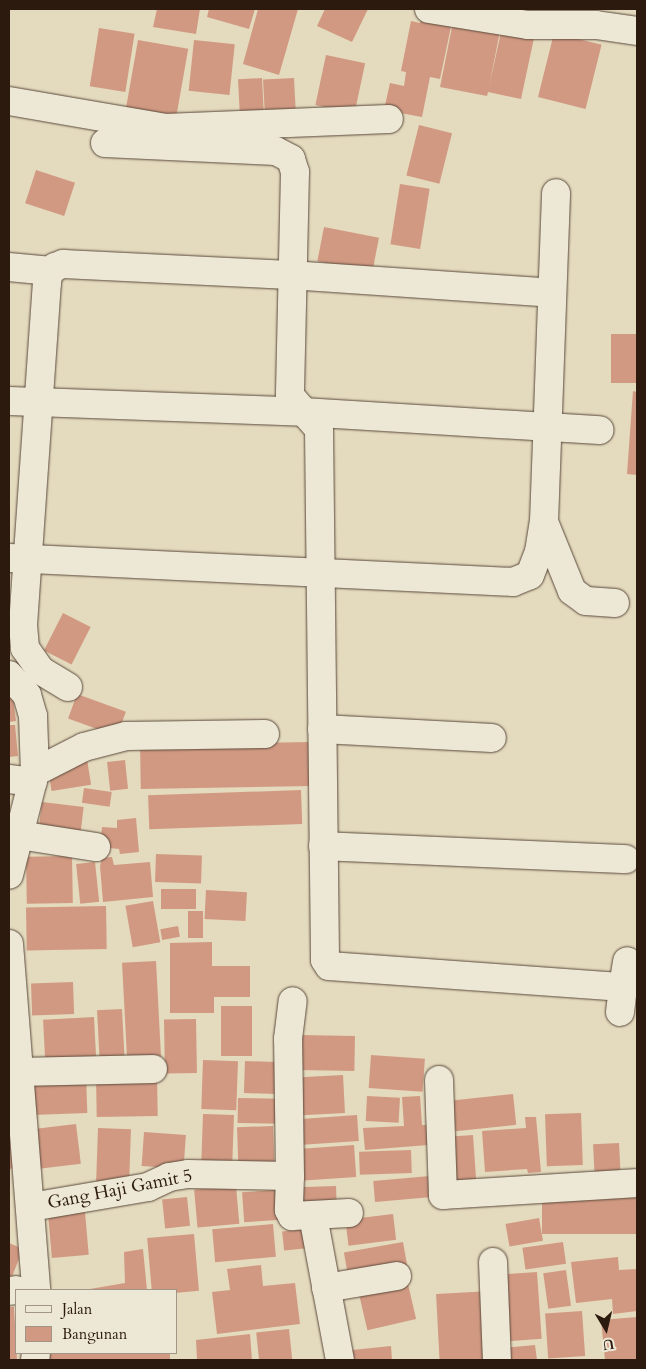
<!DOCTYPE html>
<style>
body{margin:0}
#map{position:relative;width:646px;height:1369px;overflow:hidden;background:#e4dabe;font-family:Cardo,serif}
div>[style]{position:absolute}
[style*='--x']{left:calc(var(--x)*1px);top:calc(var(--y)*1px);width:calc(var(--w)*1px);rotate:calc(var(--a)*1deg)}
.building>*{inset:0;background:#d19982;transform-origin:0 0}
.roads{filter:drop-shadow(0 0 1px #5a4a3b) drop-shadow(0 0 1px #5a4a3b)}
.street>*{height:28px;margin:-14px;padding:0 14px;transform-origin:14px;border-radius:14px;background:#ede7d5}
span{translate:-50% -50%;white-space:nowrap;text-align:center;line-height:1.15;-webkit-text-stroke:4px #ede7d5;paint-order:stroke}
.street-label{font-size:18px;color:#2c1a0f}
.frame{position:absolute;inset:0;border:10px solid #2c1a0f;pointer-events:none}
.legend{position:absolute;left:15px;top:1289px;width:162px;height:65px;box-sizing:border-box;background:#ede7d5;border:1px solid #a09586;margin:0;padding:6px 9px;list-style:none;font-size:15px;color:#2c1a0f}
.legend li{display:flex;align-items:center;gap:10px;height:25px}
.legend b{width:25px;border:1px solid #a09586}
.north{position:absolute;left:581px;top:1304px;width:50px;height:50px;-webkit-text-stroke:4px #ede7d5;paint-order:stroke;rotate:171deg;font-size:14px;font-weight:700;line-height:20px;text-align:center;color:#2c1a0f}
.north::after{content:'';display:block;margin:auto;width:18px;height:22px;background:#2c1a0f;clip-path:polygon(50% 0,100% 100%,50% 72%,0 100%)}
</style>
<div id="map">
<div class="building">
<div style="clip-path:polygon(157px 9px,200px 9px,196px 34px,153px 27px)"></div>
<div style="clip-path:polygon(209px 9px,255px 9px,249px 29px,207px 17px)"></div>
<div style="clip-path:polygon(258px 9px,298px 9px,279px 75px,243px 64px)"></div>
<div style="clip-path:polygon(325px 9px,368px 9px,352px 42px,317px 26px)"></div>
<div style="clip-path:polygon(422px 16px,452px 22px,440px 79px,430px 77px,422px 117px,384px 110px,390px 83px,404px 86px,406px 72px,401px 71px,411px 21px,420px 23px)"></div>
<div style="clip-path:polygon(453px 22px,500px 31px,489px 87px,501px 32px,534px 38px,521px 99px,488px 92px,487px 96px,440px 87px)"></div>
<div style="left:99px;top:28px;width:36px;height:59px;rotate:9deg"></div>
<div style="left:554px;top:33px;width:49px;height:66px;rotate:14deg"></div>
<div style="left:138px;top:40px;width:51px;height:71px;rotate:10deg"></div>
<div style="left:194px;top:40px;width:41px;height:51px;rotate:6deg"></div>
<div style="left:326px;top:55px;width:40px;height:51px;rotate:12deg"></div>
<div style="left:262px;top:78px;width:39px;height:24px;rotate:87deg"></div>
<div style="left:294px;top:78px;width:37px;height:31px;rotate:87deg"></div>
<div style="left:419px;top:125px;width:34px;height:52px;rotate:14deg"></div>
<div style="left:36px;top:170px;width:41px;height:35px;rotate:18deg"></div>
<div style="left:400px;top:184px;width:30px;height:61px;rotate:9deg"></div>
<div style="left:324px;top:227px;width:56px;height:35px;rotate:11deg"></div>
<div style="left:637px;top:334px;width:49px;height:26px;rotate:90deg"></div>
<div style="clip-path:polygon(633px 391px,637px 392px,637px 475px,627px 474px)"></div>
<div style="left:63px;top:613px;width:31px;height:42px;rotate:27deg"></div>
<div style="left:77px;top:694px;width:52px;height:26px;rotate:20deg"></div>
<div style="clip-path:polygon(9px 698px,13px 698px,16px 721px,9px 722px)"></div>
<div style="clip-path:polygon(9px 725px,15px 725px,18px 756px,9px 757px)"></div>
<div style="left:310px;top:742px;width:44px;height:170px;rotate:89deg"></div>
<div style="left:87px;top:759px;width:26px;height:40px;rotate:81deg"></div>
<div style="left:125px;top:760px;width:29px;height:18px;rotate:84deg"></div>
<div style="left:84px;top:788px;width:28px;height:15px;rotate:8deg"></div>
<div style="left:301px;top:790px;width:34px;height:153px;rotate:88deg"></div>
<div style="left:42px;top:802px;width:42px;height:29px;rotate:7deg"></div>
<div style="clip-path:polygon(136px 818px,139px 852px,120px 854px,119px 849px,100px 847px,102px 827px,117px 828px,117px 820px)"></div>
<div style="left:156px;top:854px;width:46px;height:28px;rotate:2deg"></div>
<div style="left:72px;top:856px;width:47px;height:46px;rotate:89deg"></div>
<div style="clip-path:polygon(112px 857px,114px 865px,150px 862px,153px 897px,103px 902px,100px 866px,102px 858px)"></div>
<div style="left:95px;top:862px;width:40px;height:19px;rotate:84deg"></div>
<div style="left:161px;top:889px;width:35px;height:20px"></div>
<div style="left:206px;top:890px;width:41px;height:29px;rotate:3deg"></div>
<div style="left:153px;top:901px;width:42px;height:28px;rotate:80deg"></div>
<div style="left:106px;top:906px;width:43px;height:80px;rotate:89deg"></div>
<div style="left:188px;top:911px;width:15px;height:27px"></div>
<div style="left:178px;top:926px;width:11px;height:18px;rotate:80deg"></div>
<div style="clip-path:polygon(212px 942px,212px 966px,250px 966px,250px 997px,214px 997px,214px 1013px,170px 1013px,170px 943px)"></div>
<div style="left:156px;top:961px;width:102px;height:34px;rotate:87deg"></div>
<div style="left:73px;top:982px;width:32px;height:42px;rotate:88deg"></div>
<div style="left:221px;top:1006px;width:31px;height:50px"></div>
<div style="left:122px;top:1009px;width:54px;height:25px;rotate:87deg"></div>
<div style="left:94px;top:1017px;width:44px;height:51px;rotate:87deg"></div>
<div style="left:196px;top:1019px;width:54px;height:32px;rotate:89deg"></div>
<div style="left:299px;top:1035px;width:56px;height:35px;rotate:1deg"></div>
<div style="left:371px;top:1055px;width:54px;height:33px;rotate:4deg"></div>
<div style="left:203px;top:1060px;width:35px;height:49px;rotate:2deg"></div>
<div style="left:245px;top:1061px;width:32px;height:32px;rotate:2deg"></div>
<div style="left:86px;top:1075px;width:38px;height:56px;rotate:88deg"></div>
<div style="left:157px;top:1075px;width:41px;height:61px;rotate:89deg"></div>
<div style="left:343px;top:1075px;width:38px;height:48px;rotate:87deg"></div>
<div style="left:513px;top:1094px;width:31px;height:61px;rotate:84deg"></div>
<div style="left:367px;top:1096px;width:33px;height:25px;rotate:3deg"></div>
<div style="clip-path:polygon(420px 1096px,422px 1125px,427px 1125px,428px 1145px,365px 1150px,363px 1128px,404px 1126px,402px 1097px)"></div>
<div style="left:238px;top:1098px;width:42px;height:25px;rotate:1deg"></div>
<div style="clip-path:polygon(9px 1100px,17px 1168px,9px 1169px)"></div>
<div style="left:581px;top:1113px;width:52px;height:36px;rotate:88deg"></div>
<div style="left:203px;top:1114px;width:31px;height:56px;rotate:2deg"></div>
<div style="left:357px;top:1115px;width:26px;height:60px;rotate:86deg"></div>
<div style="clip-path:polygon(525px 1117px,536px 1117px,541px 1172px,528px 1173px,527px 1169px,485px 1172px,482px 1131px,526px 1128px)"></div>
<div style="left:76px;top:1124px;width:40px;height:42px;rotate:83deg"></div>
<div style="left:273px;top:1126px;width:48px;height:36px;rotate:88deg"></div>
<div style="left:98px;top:1128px;width:33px;height:57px;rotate:2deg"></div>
<div style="left:144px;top:1132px;width:42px;height:34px;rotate:4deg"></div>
<div style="left:473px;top:1135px;width:51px;height:22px;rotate:86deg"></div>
<div style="left:619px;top:1143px;width:33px;height:26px;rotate:87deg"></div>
<div style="left:354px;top:1145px;width:32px;height:56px;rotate:86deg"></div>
<div style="left:411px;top:1150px;width:23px;height:52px;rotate:88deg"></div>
<div style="left:430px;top:1176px;width:21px;height:57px;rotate:85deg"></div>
<div style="left:236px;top:1186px;width:38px;height:42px;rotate:85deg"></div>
<div style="left:336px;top:1186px;width:24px;height:38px;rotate:88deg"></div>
<div style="left:276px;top:1190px;width:30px;height:34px;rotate:86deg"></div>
<div style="left:637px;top:1195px;width:39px;height:95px;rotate:90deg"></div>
<div style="left:187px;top:1197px;width:29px;height:25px;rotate:84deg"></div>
<div style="left:85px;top:1212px;width:43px;height:37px;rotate:85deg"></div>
<div style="left:393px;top:1214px;width:26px;height:48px;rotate:83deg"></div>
<div style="left:539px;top:1218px;width:23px;height:34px;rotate:80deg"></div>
<div style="left:273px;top:1224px;width:33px;height:61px;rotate:85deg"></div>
<div style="left:307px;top:1229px;width:19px;height:25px;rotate:84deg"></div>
<div style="left:194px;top:1234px;width:57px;height:47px;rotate:85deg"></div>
<div style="left:403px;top:1242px;width:28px;height:60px;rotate:80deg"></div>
<div style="left:563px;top:1242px;width:22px;height:41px;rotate:82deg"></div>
<div style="clip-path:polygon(9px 1243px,23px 1249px,9px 1284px)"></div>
<div style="clip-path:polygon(143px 1249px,147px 1290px,84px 1290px,125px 1283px,124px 1252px)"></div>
<div style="clip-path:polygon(618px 1257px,619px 1270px,637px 1269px,637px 1311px,613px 1314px,612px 1299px,576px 1303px,571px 1262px)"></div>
<div style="clip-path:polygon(261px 1265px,263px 1286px,295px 1283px,300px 1324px,217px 1334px,212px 1292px,230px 1290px,227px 1269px)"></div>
<div style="left:566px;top:1270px;width:36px;height:23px;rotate:82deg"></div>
<div style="left:537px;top:1272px;width:67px;height:41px;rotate:86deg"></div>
<div style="left:408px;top:1284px;width:36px;height:50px;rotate:77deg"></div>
<div style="left:491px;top:1291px;width:69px;height:55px;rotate:87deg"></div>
<div style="clip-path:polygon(9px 1307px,14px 1307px,17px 1360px,9px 1360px)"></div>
<div style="left:582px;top:1311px;width:45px;height:37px;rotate:86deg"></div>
<div style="clip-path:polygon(637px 1317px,637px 1360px,605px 1360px,601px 1320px)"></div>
<div style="left:289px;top:1329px;width:31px;height:33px;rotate:84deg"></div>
<div style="clip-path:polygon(250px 1334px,252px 1360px,197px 1360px,196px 1340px)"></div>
<div style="clip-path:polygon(535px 1345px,537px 1360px,502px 1360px,501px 1348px)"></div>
<div style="clip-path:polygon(391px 1346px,392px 1360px,353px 1360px,352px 1350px)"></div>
<div style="left:50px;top:1353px;width:120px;height:7px"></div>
</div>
<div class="roads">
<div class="street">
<div style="--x:429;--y:9;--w:100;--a:9.2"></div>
<div style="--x:528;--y:25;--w:68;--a:0"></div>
<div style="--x:596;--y:25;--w:41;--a:8.3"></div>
<div style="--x:9;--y:101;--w:158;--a:9.8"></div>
<div style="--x:165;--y:128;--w:224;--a:-2.3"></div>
<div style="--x:105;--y:143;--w:171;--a:2.7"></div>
<div style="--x:276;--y:151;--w:17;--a:28"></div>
<div style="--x:291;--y:159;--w:14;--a:73"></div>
<div style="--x:295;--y:172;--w:224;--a:91.3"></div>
<div style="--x:290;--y:396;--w:44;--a:48.7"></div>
<div style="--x:319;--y:429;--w:531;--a:89.35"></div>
<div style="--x:325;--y:960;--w:7;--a:56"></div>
<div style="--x:329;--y:966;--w:295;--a:4.1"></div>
<div style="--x:623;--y:987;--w:26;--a:-81"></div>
<div style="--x:9;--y:267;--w:42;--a:5.4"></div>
<div style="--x:9;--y:401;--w:294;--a:2.1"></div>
<div style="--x:303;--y:412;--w:297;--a:3.5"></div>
<div style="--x:544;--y:522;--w:74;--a:67.9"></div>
<div style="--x:572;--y:591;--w:17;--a:36"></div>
<div style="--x:586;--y:601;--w:29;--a:4"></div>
<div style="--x:10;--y:558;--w:504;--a:2.73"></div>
<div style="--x:513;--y:582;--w:18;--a:-22"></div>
<div style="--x:530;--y:575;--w:25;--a:-69"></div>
<div style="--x:539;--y:552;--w:30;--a:-81"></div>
<div style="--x:544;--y:522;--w:329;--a:-87.9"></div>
<div style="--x:9;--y:675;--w:27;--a:48"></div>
<div style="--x:27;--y:695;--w:22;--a:74"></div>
<div style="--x:33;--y:716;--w:56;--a:88"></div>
<div style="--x:35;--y:772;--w:106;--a:104.2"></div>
<div style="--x:68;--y:687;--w:31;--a:-149"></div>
<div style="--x:41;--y:671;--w:28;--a:-125"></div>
<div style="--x:25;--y:648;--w:23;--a:-95"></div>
<div style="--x:23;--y:625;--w:343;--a:-86"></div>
<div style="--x:47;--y:283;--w:9;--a:-84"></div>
<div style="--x:48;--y:274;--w:10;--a:-45"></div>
<div style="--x:55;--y:267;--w:9;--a:-21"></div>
<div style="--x:63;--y:264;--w:227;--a:2.8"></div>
<div style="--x:290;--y:275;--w:262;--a:3.9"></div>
<div style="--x:322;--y:729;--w:170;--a:3"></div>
<div style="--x:35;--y:772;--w:55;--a:-27"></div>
<div style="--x:84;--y:747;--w:43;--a:-14.7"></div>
<div style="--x:126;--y:736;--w:139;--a:-0.8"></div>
<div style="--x:9;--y:779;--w:24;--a:7"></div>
<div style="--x:19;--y:835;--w:78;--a:8.9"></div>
<div style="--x:323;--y:846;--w:303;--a:2.5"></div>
<div style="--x:9;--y:944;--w:347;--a:85.5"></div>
<div style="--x:620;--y:1012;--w:25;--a:-83"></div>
<div style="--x:20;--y:1072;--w:133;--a:-1.3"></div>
<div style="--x:439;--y:1080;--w:115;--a:88"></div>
<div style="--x:443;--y:1195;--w:194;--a:-3.5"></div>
<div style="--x:290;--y:1176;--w:137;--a:-90.8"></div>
<div style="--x:288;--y:1039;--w:38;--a:-83"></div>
<div style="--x:31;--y:1207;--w:119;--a:-9.7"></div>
<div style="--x:148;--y:1187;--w:23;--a:-25"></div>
<div style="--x:169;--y:1177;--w:19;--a:-9"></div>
<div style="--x:188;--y:1174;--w:102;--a:1.1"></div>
<div style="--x:290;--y:1176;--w:34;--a:92"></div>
<div style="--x:289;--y:1210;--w:7;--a:63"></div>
<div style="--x:292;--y:1216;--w:57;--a:-3"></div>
<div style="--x:313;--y:1216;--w:147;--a:79.4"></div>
<div style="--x:493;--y:1262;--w:98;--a:87.7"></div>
<div style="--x:326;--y:1288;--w:72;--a:-9.6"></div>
<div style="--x:9;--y:1291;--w:7;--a:-8"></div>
<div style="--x:35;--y:1360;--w:7;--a:-82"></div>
</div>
</div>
<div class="street-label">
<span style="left:120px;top:1190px;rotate:-11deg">Gang Haji Gamit 5</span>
</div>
<div class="frame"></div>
<ul class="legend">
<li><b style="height:6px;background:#ede7d5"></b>Jalan</li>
<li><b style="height:14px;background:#d19982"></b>Bangunan</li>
</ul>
<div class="north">U</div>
</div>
